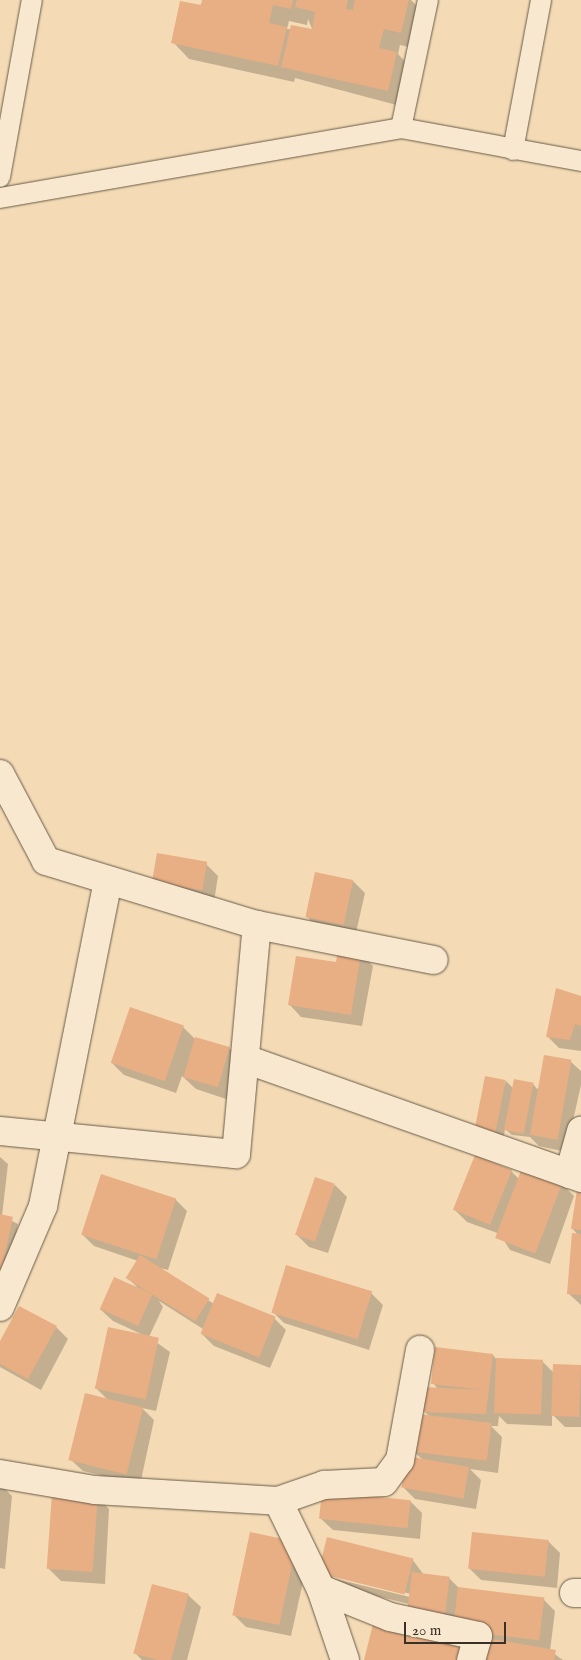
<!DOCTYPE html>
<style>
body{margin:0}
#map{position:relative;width:581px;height:1660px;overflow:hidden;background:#f4dbb5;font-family:"IM FELL English",serif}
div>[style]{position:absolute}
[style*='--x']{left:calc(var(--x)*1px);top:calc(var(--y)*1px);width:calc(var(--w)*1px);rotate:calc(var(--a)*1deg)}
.shadow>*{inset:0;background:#0003}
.building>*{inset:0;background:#e8ae84;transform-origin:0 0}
.roads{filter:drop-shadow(0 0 1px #685c4a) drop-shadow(0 0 1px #685c4a)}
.lane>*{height:20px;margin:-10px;padding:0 10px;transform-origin:10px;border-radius:10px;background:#f8e8cf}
.street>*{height:28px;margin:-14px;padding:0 14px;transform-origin:14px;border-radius:14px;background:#f8e8cf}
span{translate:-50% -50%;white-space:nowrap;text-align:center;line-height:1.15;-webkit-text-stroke:4px #f8e8cf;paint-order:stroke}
.scale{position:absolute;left:404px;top:1622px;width:102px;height:22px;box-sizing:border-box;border:2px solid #393127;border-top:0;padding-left:6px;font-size:15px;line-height:18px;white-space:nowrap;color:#393127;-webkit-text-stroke:4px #f8e8cf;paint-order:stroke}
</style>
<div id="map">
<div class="shadow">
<div style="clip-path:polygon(evenodd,204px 0,411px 0,426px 15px,418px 49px,400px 45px,398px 54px,413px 70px,404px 107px,295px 78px,294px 82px,189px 59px,173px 42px,204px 0,308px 19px,313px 31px,287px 29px,289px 21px,307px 25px,308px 19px)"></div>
<div style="clip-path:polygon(206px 864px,218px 876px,214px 902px,153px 881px)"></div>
<div style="clip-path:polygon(353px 881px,365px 893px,355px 937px,320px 929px,307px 917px)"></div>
<div style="clip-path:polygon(361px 954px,373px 966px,362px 1026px,301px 1017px,289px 1004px,337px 964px)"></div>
<div style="clip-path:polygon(581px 997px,581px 1051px,559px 1048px,547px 1036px)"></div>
<div style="clip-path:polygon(183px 1027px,195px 1039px,229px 1048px,241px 1061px,229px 1100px,196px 1089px,182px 1076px,176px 1093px,124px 1075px,112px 1063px)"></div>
<div style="clip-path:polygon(571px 1062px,581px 1071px,581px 1085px,566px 1152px,539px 1146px,530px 1137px,512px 1135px,505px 1129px,503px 1142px,484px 1139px,506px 1081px,513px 1088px,533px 1084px,537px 1089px)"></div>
<div style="clip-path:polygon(0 1157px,8px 1164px,2px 1216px,18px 1224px,8px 1273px,0 1271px)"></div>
<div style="clip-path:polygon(511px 1171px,519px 1179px,562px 1184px,574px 1196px,550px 1264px,510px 1250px,500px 1234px,467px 1222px,455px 1210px)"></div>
<div style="clip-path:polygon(335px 1185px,347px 1197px,328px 1253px,309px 1247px,297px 1235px)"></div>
<div style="clip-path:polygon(581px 1192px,581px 1305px,568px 1293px,578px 1235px,572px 1228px)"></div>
<div style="clip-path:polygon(175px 1199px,187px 1211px,168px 1270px,160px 1268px,214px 1304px,274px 1318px,286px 1330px,270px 1368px,214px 1346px,202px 1334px,203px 1329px,159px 1301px,163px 1307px,149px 1337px,170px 1352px,156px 1411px,142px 1408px,154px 1420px,140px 1485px,83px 1471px,70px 1459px,108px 1400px,95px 1387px,143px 1335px,113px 1321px,100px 1309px,140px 1290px,128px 1278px,138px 1261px,94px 1246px,82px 1234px)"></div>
<div style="clip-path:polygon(371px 1293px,383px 1305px,369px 1350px,284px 1323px,272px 1311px)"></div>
<div style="clip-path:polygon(56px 1327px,68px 1339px,41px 1390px,0 1367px,0 1344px)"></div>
<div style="clip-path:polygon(493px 1355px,497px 1360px,542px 1361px,554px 1373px,581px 1366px,581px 1427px,565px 1427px,552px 1414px,552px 1426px,507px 1424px,499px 1416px,498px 1426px,491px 1426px,502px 1437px,498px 1473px,470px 1469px,481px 1480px,476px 1509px,415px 1499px,403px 1487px,423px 1460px,414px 1452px,430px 1417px,424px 1411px,438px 1389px,433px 1383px)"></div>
<div style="clip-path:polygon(0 1484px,12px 1496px,5px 1569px,0 1568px)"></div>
<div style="clip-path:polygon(97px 1497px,109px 1509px,105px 1584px,61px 1581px,49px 1569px)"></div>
<div style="clip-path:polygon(410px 1501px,422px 1513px,420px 1539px,333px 1530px,320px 1518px)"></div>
<div style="clip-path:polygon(251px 1534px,309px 1555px,291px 1636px,246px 1627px,234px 1615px)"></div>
<div style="clip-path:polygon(548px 1541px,560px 1553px,557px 1588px,481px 1580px,469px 1568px)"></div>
<div style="clip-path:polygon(evenodd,412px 1559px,424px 1575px,449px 1578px,459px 1588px,543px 1599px,555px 1611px,550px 1651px,563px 1660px,365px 1660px,415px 1627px,409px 1604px,332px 1585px,319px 1573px,412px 1559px,332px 1575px,411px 1594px,410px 1597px,332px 1578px,332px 1575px)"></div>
<div style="clip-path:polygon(188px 1595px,201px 1607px,187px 1660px,142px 1660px,135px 1653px)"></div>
</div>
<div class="building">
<div style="clip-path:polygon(202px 0,293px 0,291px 9px,273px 5px,269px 23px,287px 27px,278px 66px,171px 43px,180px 1px,201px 5px)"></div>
<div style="clip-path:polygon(297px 0,348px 0,346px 9px,353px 10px,355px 0,409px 0,401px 33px,384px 29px,379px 48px,397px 52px,388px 91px,281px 67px,291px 25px,312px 29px,315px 12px,295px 7px)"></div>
<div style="left:157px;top:853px;width:51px;height:29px;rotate:10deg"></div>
<div style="left:315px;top:872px;width:39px;height:46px;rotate:12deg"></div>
<div style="clip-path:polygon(338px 950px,361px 953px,351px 1015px,288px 1005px,296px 956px,336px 962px)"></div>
<div style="clip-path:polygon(556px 988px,581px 996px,581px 1026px,575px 1024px,570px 1040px,546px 1037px)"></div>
<div style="left:130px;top:1007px;width:57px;height:59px;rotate:19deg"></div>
<div style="left:195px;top:1037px;width:36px;height:42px;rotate:16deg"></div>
<div style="left:544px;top:1055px;width:28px;height:81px;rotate:10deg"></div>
<div style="left:485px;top:1076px;width:21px;height:59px;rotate:11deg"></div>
<div style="left:514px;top:1079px;width:20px;height:52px;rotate:11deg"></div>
<div style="left:475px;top:1155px;width:40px;height:59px;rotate:22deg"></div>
<div style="left:522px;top:1168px;width:43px;height:75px;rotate:21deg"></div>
<div style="left:101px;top:1174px;width:79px;height:64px;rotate:18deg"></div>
<div style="left:315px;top:1177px;width:21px;height:61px;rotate:19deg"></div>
<div style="clip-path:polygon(577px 1190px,581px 1191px,581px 1230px,571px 1229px)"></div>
<div style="clip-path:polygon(0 1214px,13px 1217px,2px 1267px,0 1267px)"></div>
<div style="clip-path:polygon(572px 1233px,581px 1234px,581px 1295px,567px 1294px)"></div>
<div style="left:140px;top:1255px;width:82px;height:27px;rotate:32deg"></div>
<div style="left:286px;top:1265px;width:90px;height:50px;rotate:17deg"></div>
<div style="left:114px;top:1277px;width:42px;height:35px;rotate:24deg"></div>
<div style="left:217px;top:1293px;width:63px;height:44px;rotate:22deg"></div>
<div style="clip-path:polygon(19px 1306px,57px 1326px,28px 1379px,0 1364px,0 1341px)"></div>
<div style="left:108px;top:1327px;width:52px;height:63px;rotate:12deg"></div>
<div style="clip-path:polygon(435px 1347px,493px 1354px,486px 1414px,422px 1412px,423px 1387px,484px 1390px,431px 1384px)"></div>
<div style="left:496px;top:1358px;width:47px;height:55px;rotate:2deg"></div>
<div style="left:553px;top:1364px;width:28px;height:52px;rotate:2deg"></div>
<div style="left:85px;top:1393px;width:60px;height:69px;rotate:14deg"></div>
<div style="left:418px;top:1414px;width:74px;height:38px;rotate:7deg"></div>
<div style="left:407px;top:1456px;width:63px;height:32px;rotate:10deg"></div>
<div style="left:322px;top:1491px;width:89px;height:28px;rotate:6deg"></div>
<div style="left:52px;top:1493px;width:46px;height:76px;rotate:4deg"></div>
<div style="left:250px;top:1532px;width:48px;height:85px;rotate:12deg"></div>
<div style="left:472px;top:1532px;width:77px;height:37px;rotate:6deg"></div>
<div style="left:327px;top:1537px;width:89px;height:37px;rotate:14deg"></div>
<div style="left:412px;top:1572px;width:38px;height:48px;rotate:7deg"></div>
<div style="left:152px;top:1584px;width:38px;height:72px;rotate:15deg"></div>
<div style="left:458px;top:1587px;width:87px;height:43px;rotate:7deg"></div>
<div style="clip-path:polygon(375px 1616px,472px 1640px,467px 1660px,364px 1660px)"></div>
<div style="clip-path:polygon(486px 1638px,556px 1650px,554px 1660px,482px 1660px)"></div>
</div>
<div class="roads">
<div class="lane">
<div style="--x:401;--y:128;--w:131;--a:-78.1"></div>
<div style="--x:513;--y:150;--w:153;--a:-79.4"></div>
<div style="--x:0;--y:177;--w:180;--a:-79.8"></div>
<div style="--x:0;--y:198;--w:407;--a:-9.9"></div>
<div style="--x:401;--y:128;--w:183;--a:10.4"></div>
</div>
<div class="street">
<div style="--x:0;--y:774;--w:98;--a:62.1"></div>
<div style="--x:46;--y:861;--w:220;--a:16.9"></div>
<div style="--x:257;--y:925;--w:180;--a:11.2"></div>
<div style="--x:248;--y:1060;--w:353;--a:19.5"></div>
<div style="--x:0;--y:1131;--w:237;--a:5.6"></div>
<div style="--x:236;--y:1154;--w:230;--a:-84.8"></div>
<div style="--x:569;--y:1174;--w:45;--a:-74.4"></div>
<div style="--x:0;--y:1307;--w:110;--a:-66.9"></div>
<div style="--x:43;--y:1206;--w:332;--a:-78.7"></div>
<div style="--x:0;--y:1474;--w:96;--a:9.6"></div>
<div style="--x:95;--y:1490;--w:183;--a:3.4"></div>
<div style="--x:278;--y:1501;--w:49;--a:-19.2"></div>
<div style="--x:324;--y:1485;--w:60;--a:-2.9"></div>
<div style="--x:384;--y:1482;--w:27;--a:-54"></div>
<div style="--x:400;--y:1460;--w:112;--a:-79.7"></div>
<div style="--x:278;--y:1501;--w:98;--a:64"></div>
<div style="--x:321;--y:1589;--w:75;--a:71.3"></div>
<div style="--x:321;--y:1589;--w:74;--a:22.1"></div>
<div style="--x:390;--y:1617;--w:90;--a:12.2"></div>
<div style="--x:478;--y:1636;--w:25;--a:106"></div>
<div style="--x:574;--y:1593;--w:7;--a:0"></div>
</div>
</div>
<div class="scale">20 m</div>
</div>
